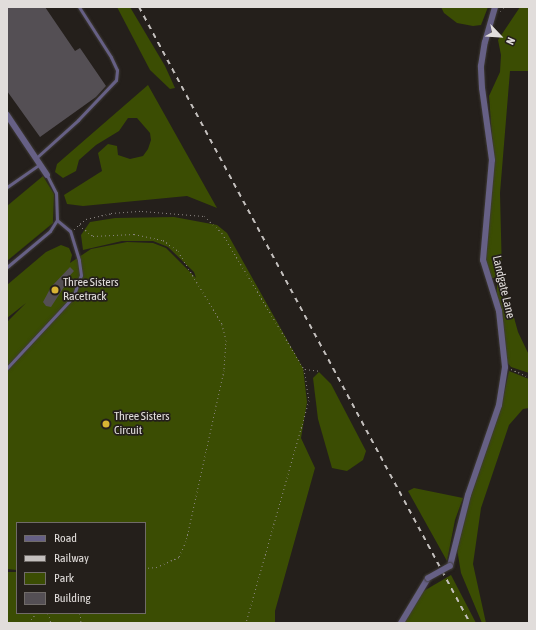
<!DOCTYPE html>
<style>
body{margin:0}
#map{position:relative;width:536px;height:630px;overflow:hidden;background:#241f1b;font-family:"Asap Condensed",sans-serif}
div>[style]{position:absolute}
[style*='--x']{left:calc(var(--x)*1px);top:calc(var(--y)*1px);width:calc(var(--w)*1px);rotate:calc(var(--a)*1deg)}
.green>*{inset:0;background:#3b4d03}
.building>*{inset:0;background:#544f54}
.path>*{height:1px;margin-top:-0.5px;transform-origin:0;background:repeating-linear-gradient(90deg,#8b8683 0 1px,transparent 0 4px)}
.roads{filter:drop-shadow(0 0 1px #3e3a36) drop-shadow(0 0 1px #3e3a36)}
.lane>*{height:3px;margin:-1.5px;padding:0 1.5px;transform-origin:1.5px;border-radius:1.5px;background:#666085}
.street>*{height:6px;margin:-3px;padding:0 3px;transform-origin:3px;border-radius:3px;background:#666085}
.rail>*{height:2px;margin-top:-1px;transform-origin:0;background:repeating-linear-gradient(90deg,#c4c0be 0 5px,transparent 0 10px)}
.bridges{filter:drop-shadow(0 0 1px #3e3a36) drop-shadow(0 0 1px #3e3a36)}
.street-bridge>*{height:6px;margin:-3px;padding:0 3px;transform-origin:3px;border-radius:3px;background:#666085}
.dots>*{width:11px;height:11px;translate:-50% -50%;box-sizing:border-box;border:2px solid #241f1b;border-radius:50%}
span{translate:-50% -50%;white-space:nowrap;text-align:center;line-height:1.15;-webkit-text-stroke:3.5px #241f1b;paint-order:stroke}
.poi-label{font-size:12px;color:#e1dddb}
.left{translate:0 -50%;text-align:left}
.street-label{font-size:12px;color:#e1dddb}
.frame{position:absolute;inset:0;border:8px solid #e1dddb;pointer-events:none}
.legend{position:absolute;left:16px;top:522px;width:130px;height:92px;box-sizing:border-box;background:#241f1b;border:1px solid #706b68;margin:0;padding:5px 7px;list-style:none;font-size:12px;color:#e1dddb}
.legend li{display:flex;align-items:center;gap:8px;height:20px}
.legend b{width:20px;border:1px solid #706b68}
.north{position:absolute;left:480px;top:16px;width:40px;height:40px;-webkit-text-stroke:3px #241f1b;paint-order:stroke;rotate:115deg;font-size:11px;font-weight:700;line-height:16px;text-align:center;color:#e1dddb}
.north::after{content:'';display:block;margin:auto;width:14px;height:18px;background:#e1dddb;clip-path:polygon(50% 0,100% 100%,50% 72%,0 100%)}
</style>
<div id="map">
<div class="green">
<div style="clip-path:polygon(117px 7px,130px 7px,165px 66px,175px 88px,170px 89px,150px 70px)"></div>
<div style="clip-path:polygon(441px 7px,488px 7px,481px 25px,473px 26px,457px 23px,444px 13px)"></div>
<div style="clip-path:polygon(520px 7px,529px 7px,529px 71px,510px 71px,500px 193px,502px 274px,518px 332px,529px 355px,529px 373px,511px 367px,507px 362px,497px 295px,497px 283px,500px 278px,490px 278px,485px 261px,493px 150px,489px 96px,500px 72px,501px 55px,498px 40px)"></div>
<div style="clip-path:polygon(148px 85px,217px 208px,187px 196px,83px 206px,67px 204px,64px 195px,102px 171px,98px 153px,108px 144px,117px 146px,118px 155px,130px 159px,143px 156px,148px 149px,151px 140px,150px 133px,137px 118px,128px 118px,119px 131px,96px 145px,79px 160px,76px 171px,63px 178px,55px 172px,57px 164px)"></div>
<div style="clip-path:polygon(43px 176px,54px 194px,53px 223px,7px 261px,7px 206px)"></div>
<div style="clip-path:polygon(174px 217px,217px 225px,227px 233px,303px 368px,307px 402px,301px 438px,315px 468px,275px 611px,275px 623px,7px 623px,7px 572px,17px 572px,17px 613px,145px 613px,145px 523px,17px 523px,17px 570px,7px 569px,7px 322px,26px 303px,7px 318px,7px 285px,46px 252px,61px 245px,69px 248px,72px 255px,70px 263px,91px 249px,127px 242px,153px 243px,166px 248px,196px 278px,194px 272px,168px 247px,153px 241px,122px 241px,83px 250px,81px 235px,90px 222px,115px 218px)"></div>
<div style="clip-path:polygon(509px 371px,529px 379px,529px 408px,523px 409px,509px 425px,481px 508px,473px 564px,486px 623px,482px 623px,461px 573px,457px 549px,469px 500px,502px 403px)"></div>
<div style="clip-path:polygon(319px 372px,331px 384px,366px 451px,363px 460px,347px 471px,332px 468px,318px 419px,313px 378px)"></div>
<div style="clip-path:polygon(414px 488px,463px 498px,455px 520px,447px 561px,408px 491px)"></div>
<div style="clip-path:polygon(451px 575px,476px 623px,404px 623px,422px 592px)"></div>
</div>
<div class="building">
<div style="clip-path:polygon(7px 7px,45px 7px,75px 51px,80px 48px,106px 86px,96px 97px,40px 137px,7px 91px)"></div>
<div style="clip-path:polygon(70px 267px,74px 271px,64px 282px,66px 284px,51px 307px,46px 306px,43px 302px,51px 287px)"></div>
</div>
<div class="path">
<div style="--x:500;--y:11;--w:6;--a:-45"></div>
<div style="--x:79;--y:225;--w:18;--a:38"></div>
<div style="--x:93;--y:236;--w:41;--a:-2.8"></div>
<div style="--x:134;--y:234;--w:30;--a:12"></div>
<div style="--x:163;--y:240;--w:19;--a:36"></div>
<div style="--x:178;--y:251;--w:85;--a:58.9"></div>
<div style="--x:222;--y:324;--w:16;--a:76"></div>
<div style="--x:226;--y:340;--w:30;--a:94"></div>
<div style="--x:224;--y:370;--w:175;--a:102.5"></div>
<div style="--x:186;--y:541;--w:17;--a:114"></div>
<div style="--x:179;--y:557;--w:24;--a:156"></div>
<div style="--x:157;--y:567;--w:12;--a:175"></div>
<div style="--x:74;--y:229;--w:16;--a:-40"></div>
<div style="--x:86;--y:219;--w:26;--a:-13"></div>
<div style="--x:111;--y:213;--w:31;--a:-4"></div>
<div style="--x:142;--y:211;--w:62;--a:4.6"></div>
<div style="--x:204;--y:216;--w:25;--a:43"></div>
<div style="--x:222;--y:233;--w:159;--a:58.9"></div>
<div style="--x:304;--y:369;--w:31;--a:81"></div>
<div style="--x:309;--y:400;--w:232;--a:105.8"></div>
<div style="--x:305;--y:369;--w:16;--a:7"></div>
<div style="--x:511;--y:369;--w:20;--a:24"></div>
<div style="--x:48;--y:613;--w:10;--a:73"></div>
<div style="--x:80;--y:613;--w:10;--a:84"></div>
<div style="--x:29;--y:623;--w:12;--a:-55"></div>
</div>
<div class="roads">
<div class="lane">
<div style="--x:36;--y:158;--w:57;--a:-42.1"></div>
<div style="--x:78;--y:120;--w:55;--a:-46.5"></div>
<div style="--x:116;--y:80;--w:10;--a:-84"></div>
<div style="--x:117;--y:70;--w:14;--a:-115"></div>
<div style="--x:111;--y:57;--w:59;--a:-122.6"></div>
<div style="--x:7;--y:187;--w:40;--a:-34.9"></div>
<div style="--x:7;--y:267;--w:56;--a:-39.9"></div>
<div style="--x:50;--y:231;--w:13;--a:-58"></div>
<div style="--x:57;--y:220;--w:27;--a:-92"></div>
<div style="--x:56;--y:193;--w:20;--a:-117"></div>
<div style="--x:7;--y:368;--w:97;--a:-47.1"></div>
<div style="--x:73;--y:297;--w:23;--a:-70"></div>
<div style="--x:81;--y:275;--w:15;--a:-98"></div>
<div style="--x:79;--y:260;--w:30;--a:-107"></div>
<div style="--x:70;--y:231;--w:17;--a:-140"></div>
</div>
<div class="street">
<div style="--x:7;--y:115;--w:72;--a:56.3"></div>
<div style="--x:450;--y:566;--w:73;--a:-75.8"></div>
<div style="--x:468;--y:495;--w:95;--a:-71"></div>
<div style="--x:499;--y:405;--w:38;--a:-81"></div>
<div style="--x:505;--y:367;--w:56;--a:-96.1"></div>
<div style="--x:499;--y:311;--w:53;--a:-107.4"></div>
<div style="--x:483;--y:260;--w:100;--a:-84.9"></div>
<div style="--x:492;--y:160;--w:73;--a:-97.9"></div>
<div style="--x:482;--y:88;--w:22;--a:-93"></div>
<div style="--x:481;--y:66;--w:24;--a:-81"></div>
<div style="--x:485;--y:42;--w:36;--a:-74"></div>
<div style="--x:401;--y:623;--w:52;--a:-59"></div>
</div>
</div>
<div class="rail">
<div style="--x:139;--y:7;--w:699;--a:61.75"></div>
</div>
<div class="bridges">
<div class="street-bridge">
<div style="--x:428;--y:578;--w:25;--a:-29"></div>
</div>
</div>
<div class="dots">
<div style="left:55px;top:290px;background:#d8b434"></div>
<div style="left:106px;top:424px;background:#d8b434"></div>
</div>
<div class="poi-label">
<span class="left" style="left:63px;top:290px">Three Sisters<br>Racetrack</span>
<span class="left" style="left:114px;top:424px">Three Sisters<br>Circuit</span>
</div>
<div class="street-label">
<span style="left:503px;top:287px;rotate:77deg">Landgate Lane</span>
</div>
<div class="frame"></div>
<ul class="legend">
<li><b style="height:5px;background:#666085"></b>Road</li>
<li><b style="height:5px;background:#c4c0be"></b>Railway</li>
<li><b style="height:11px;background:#3b4d03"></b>Park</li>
<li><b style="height:11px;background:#544f54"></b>Building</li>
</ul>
<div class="north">N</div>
</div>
